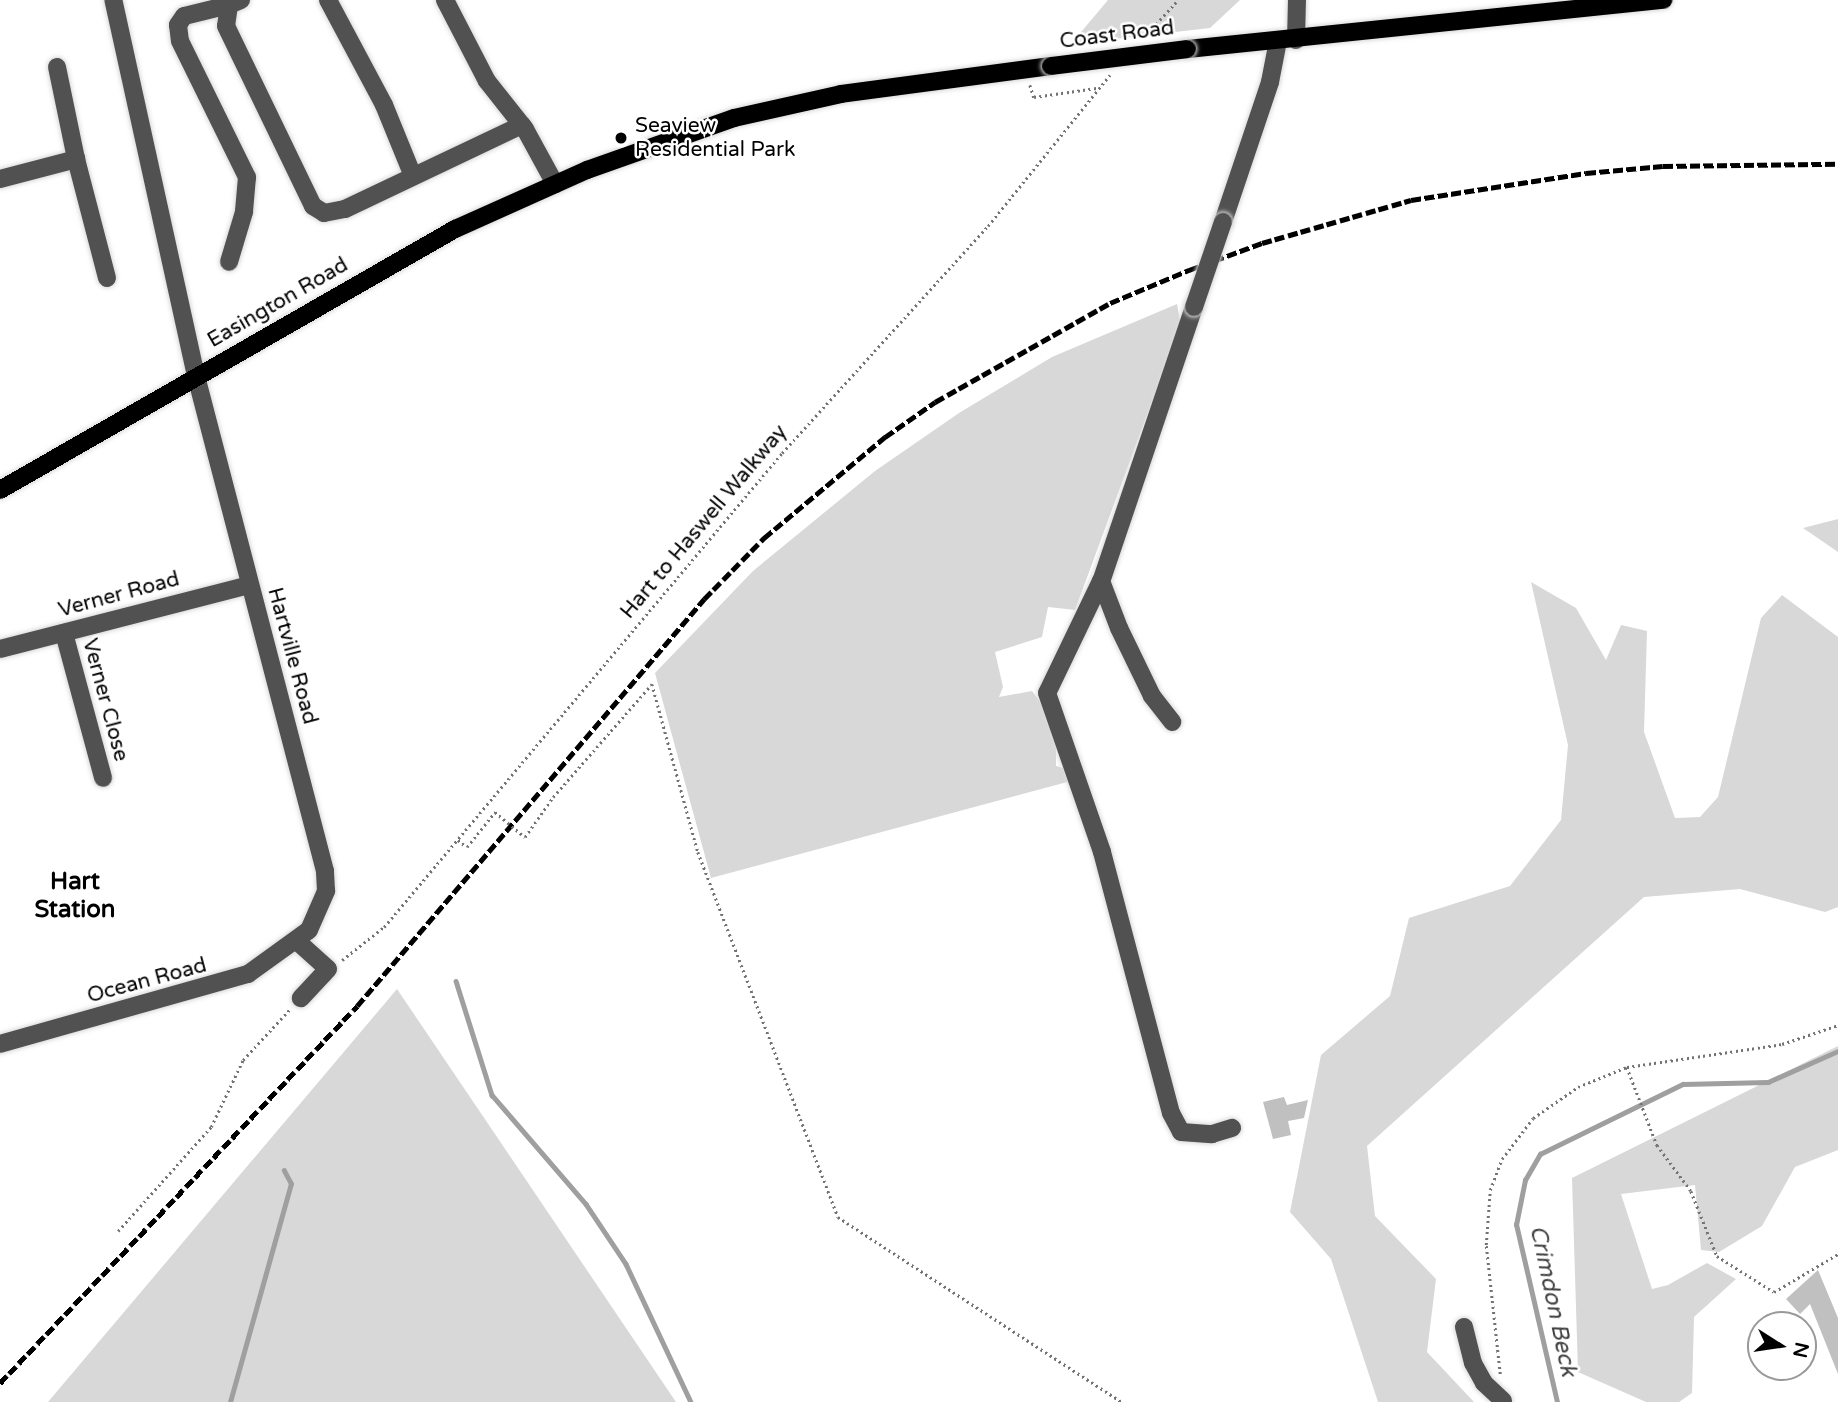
<!DOCTYPE html>
<style>
body{margin:0}
#map{position:relative;width:1838px;height:1402px;overflow:hidden;background:#fff;font-family:"Varela Round",sans-serif}
div>[style]{position:absolute}
[style*='--x']{left:calc(var(--x)*1px);top:calc(var(--y)*1px);width:calc(var(--w)*1px);rotate:calc(var(--a)*1deg)}
.green>*{inset:0;background:#d8d8d8}
.stream>*{height:4.5px;margin:-2.25px;padding:0 2.25px;transform-origin:2.25px;border-radius:2.25px;background:#9f9f9f}
.building>*{inset:0;background:#c0c0c0}
.path>*{height:2.5px;margin-top:-1.25px;transform-origin:0;background:repeating-linear-gradient(90deg,#737373 0 2px,transparent 0 5.5px)}
.roads{filter:drop-shadow(0 0 2px #dbdbdb) drop-shadow(0 0 2px #dbdbdb)}
.minor>*{height:18px;margin:-9px;padding:0 9px;transform-origin:9px;border-radius:9px;background:#515151}
.major>*{height:18px;margin:-9px;padding:0 9px;transform-origin:9px;border-radius:9px;background:#000}
.rail>*{height:4.5px;margin-top:-2.25px;transform-origin:0;background:repeating-linear-gradient(90deg,#000 0 10px,transparent 0 13.5px)}
.path-bridge>*{height:2.5px;margin-top:-1.25px;transform-origin:0;background:repeating-linear-gradient(90deg,#737373 0 2px,transparent 0 5.5px)}
.bridges{filter:drop-shadow(0 0 2px #dbdbdb) drop-shadow(0 0 2px #dbdbdb)}
.minor-bridge>*{height:18px;margin:-9px;padding:0 9px;transform-origin:9px;border-radius:9px;background:#515151}
.major-bridge>*{height:18px;margin:-9px;padding:0 9px;transform-origin:9px;border-radius:9px;background:#000}
.dots>*{width:19px;height:19px;translate:-50% -50%;box-sizing:border-box;border:4px solid #fff;border-radius:50%}
span{translate:-50% -50%;white-space:nowrap;text-align:center;line-height:1.15;-webkit-text-stroke:5px #fff;paint-order:stroke}
.street-label{font-size:21px;color:#000}
.poi-label{font-size:21px;color:#000}
.left{translate:0 -50%;text-align:left}
.water-label{font-size:23px;color:#404040;font-style:italic}
.quarter-label{font-size:24px;color:#000;font-weight:700}
.north{position:absolute;left:1747px;top:1311px;width:70px;height:70px;box-sizing:border-box;background:#fff;border:2px solid #999;border-radius:50%;rotate:102deg;font-size:19px;font-weight:700;line-height:28px;text-align:center;color:#000}
.north::after{content:'';display:block;margin:auto;width:24px;height:32px;background:#000;clip-path:polygon(50% 0,100% 100%,50% 72%,0 100%)}
</style>
<div id="map">
<div class="green">
<div style="clip-path:polygon(1108px 0,1240px 0,1210px 28px,1071px 44px)"></div>
<div style="clip-path:polygon(1177px 304px,1180px 321px,1172px 347px,1075px 610px,1048px 607px,1042px 637px,995px 652px,1003px 687px,999px 697px,1032px 691px,1048px 712px,1056px 741px,1056px 766px,1066px 769px,1071px 781px,711px 878px,655px 673px,753px 571px,875px 471px,959px 413px,1052px 357px)"></div>
<div style="clip-path:polygon(1838px 519px,1838px 552px,1803px 528px)"></div>
<div style="clip-path:polygon(1531px 582px,1576px 608px,1606px 660px,1621px 625px,1647px 631px,1644px 732px,1675px 818px,1700px 817px,1718px 797px,1761px 618px,1782px 595px,1838px 637px,1838px 907px,1825px 912px,1740px 889px,1644px 897px,1367px 1146px,1375px 1216px,1436px 1279px,1427px 1352px,1474px 1402px,1378px 1402px,1331px 1259px,1290px 1212px,1321px 1055px,1390px 996px,1409px 918px,1510px 886px,1561px 820px,1568px 745px)"></div>
<div style="clip-path:polygon(397px 989px,676px 1402px,48px 1402px)"></div>
<div style="clip-path:polygon(1838px 1046px,1838px 1150px,1795px 1167px,1762px 1226px,1719px 1252px,1701px 1250px,1695px 1185px,1621px 1194px,1652px 1289px,1668px 1285px,1707px 1263px,1736px 1279px,1694px 1317px,1692px 1393px,1679px 1402px,1646px 1402px,1578px 1372px,1572px 1178px)"></div>
</div>
<div class="stream">
<div style="--x:456;--y:981;--w:120;--a:72.5"></div>
<div style="--x:492;--y:1095;--w:144;--a:49.2"></div>
<div style="--x:586;--y:1204;--w:72;--a:56.3"></div>
<div style="--x:626;--y:1264;--w:153;--a:64.8"></div>
<div style="--x:230;--y:1402;--w:226;--a:-74.4"></div>
<div style="--x:291;--y:1184;--w:15;--a:-118"></div>
<div style="--x:1557;--y:1402;--w:182;--a:-103"></div>
<div style="--x:1516;--y:1225;--w:46;--a:-78.7"></div>
<div style="--x:1525;--y:1180;--w:30;--a:-60"></div>
<div style="--x:1540;--y:1154;--w:159;--a:-26.1"></div>
<div style="--x:1683;--y:1084;--w:85;--a:-1.3"></div>
<div style="--x:1768;--y:1082;--w:77;--a:-23.9"></div>
</div>
<div class="building">
<div style="clip-path:polygon(1284px 1097px,1287px 1105px,1308px 1100px,1304px 1118px,1288px 1121px,1291px 1135px,1273px 1139px,1263px 1102px)"></div>
<div style="clip-path:polygon(1818px 1270px,1838px 1318px,1838px 1374px,1810px 1304px,1800px 1314px,1786px 1299px)"></div>
</div>
<div class="path">
<div style="--x:1145;--y:36;--w:49;--a:-47.5"></div>
<div style="--x:1030;--y:85;--w:13;--a:72"></div>
<div style="--x:1034;--y:97;--w:63;--a:-8.3"></div>
<div style="--x:525;--y:837;--w:49;--a:-55"></div>
<div style="--x:553;--y:797;--w:150;--a:-48.8"></div>
<div style="--x:652;--y:684;--w:174;--a:74.7"></div>
<div style="--x:698;--y:852;--w:391;--a:69"></div>
<div style="--x:838;--y:1217;--w:339;--a:33.1"></div>
<div style="--x:458;--y:840;--w:11;--a:38"></div>
<div style="--x:467;--y:847;--w:45;--a:-51.3"></div>
<div style="--x:342;--y:960;--w:53;--a:-38.2"></div>
<div style="--x:384;--y:927;--w:619;--a:-49.98"></div>
<div style="--x:782;--y:453;--w:307;--a:-47.8"></div>
<div style="--x:988;--y:226;--w:194;--a:-51.1"></div>
<div style="--x:1627;--y:1067;--w:84;--a:69"></div>
<div style="--x:1657;--y:1145;--w:57;--a:53.5"></div>
<div style="--x:1691;--y:1191;--w:70;--a:68.2"></div>
<div style="--x:1717;--y:1256;--w:67;--a:32.3"></div>
<div style="--x:1774;--y:1292;--w:74;--a:-30.7"></div>
<div style="--x:118;--y:1231;--w:140;--a:-48.2"></div>
<div style="--x:211;--y:1127;--w:74;--a:-64.5"></div>
<div style="--x:243;--y:1060;--w:69;--a:-47.3"></div>
<div style="--x:1500;--y:1374;--w:130;--a:-96.2"></div>
<div style="--x:1486;--y:1245;--w:55;--a:-85.8"></div>
<div style="--x:1490;--y:1190;--w:33;--a:-69"></div>
<div style="--x:1502;--y:1159;--w:51;--a:-52.9"></div>
<div style="--x:1533;--y:1118;--w:55;--a:-34.6"></div>
<div style="--x:1578;--y:1087;--w:53;--a:-22.2"></div>
<div style="--x:1627;--y:1067;--w:157;--a:-8.4"></div>
<div style="--x:1782;--y:1044;--w:59;--a:-18.7"></div>
</div>
<div class="roads">
<div class="minor">
<div style="--x:241;--y:0;--w:13;--a:157"></div>
<div style="--x:229;--y:5;--w:21;--a:98"></div>
<div style="--x:226;--y:26;--w:200;--a:64.2"></div>
<div style="--x:313;--y:206;--w:13;--a:32"></div>
<div style="--x:324;--y:213;--w:21;--a:-11"></div>
<div style="--x:345;--y:209;--w:196;--a:-25.4"></div>
<div style="--x:328;--y:0;--w:119;--a:61.9"></div>
<div style="--x:384;--y:105;--w:77;--a:67.8"></div>
<div style="--x:445;--y:0;--w:91;--a:62.6"></div>
<div style="--x:487;--y:81;--w:61;--a:51.6"></div>
<div style="--x:525;--y:129;--w:63;--a:61.4"></div>
<div style="--x:229;--y:5;--w:46;--a:166.3"></div>
<div style="--x:184;--y:16;--w:11;--a:124"></div>
<div style="--x:178;--y:25;--w:16;--a:83"></div>
<div style="--x:180;--y:41;--w:152;--a:63.8"></div>
<div style="--x:247;--y:177;--w:35;--a:95"></div>
<div style="--x:244;--y:212;--w:52;--a:106.7"></div>
<div style="--x:1296;--y:40;--w:40;--a:-88.6"></div>
<div style="--x:57;--y:67;--w:94;--a:78.3"></div>
<div style="--x:0;--y:179;--w:79;--a:-14.7"></div>
<div style="--x:76;--y:159;--w:123;--a:75.4"></div>
<div style="--x:1223;--y:222;--w:148;--a:-71.4"></div>
<div style="--x:1270;--y:82;--w:42;--a:-79"></div>
<div style="--x:1194;--y:307;--w:289;--a:108.7"></div>
<div style="--x:1101;--y:581;--w:124;--a:115.7"></div>
<div style="--x:1047;--y:693;--w:168;--a:70.9"></div>
<div style="--x:1102;--y:852;--w:270;--a:75.2"></div>
<div style="--x:1171;--y:1113;--w:21;--a:62"></div>
<div style="--x:1181;--y:1132;--w:31;--a:4"></div>
<div style="--x:1212;--y:1134;--w:21;--a:-17"></div>
<div style="--x:1101;--y:581;--w:50;--a:69"></div>
<div style="--x:1119;--y:628;--w:76;--a:64.1"></div>
<div style="--x:1152;--y:696;--w:33;--a:52"></div>
<div style="--x:64;--y:633;--w:150;--a:74.9"></div>
<div style="--x:0;--y:649;--w:257;--a:-14.4"></div>
<div style="--x:298;--y:942;--w:40;--a:42"></div>
<div style="--x:328;--y:969;--w:40;--a:133"></div>
<div style="--x:0;--y:1044;--w:258;--a:-15.8"></div>
<div style="--x:248;--y:974;--w:75;--a:-35.8"></div>
<div style="--x:309;--y:930;--w:43;--a:-66.4"></div>
<div style="--x:326;--y:891;--w:20;--a:-93"></div>
<div style="--x:325;--y:871;--w:512;--a:-104.61"></div>
<div style="--x:196;--y:376;--w:385;--a:-102.4"></div>
<div style="--x:1464;--y:1327;--w:37;--a:76"></div>
<div style="--x:1473;--y:1363;--w:23;--a:61"></div>
<div style="--x:1484;--y:1383;--w:26;--a:43"></div>
</div>
<div class="major">
<div style="--x:1187;--y:49;--w:479;--a:-5.9"></div>
<div style="--x:0;--y:490;--w:525;--a:-29.84"></div>
<div style="--x:455;--y:229;--w:145;--a:-24.1"></div>
<div style="--x:587;--y:170;--w:156;--a:-19.5"></div>
<div style="--x:734;--y:118;--w:110;--a:-12.6"></div>
<div style="--x:841;--y:94;--w:212;--a:-7.6"></div>
</div>
</div>
<div class="rail">
<div style="--x:0;--y:1383;--w:519;--a:-46.56"></div>
<div style="--x:357;--y:1006;--w:535;--a:-49.55"></div>
<div style="--x:704;--y:599;--w:86;--a:-45.5"></div>
<div style="--x:764;--y:538;--w:158;--a:-39.9"></div>
<div style="--x:885;--y:437;--w:61;--a:-35"></div>
<div style="--x:935;--y:402;--w:201;--a:-29.5"></div>
<div style="--x:1110;--y:303;--w:86;--a:-22.7"></div>
<div style="--x:1189;--y:270;--w:78;--a:-20.3"></div>
<div style="--x:1262;--y:243;--w:155;--a:-16.1"></div>
<div style="--x:1411;--y:200;--w:177;--a:-8.8"></div>
<div style="--x:1586;--y:173;--w:77;--a:-5.2"></div>
<div style="--x:1663;--y:166;--w:175;--a:-0.7"></div>
</div>
<div class="path-bridge">
<div style="--x:495;--y:812;--w:39;--a:40"></div>
</div>
<div class="bridges">
<div class="minor-bridge">
<div style="--x:1194;--y:307;--w:90;--a:-71.2"></div>
</div>
<div class="major-bridge">
<div style="--x:1051;--y:66;--w:137;--a:-7.1"></div>
</div>
</div>
<div class="dots">
<div style="left:621px;top:138px;background:#000"></div>
</div>
<div class="street-label">
<span style="left:1117px;top:35px;rotate:-7deg">Coast Road</span>
<span style="left:278px;top:303px;rotate:-30deg">Easington Road</span>
<span style="left:704px;top:522px;rotate:-50deg">Hart to Haswell Walkway</span>
<span style="left:119px;top:595px;rotate:-15deg">Verner Road</span>
<span style="left:292px;top:656px;rotate:75deg">Hartville Road</span>
<span style="left:105px;top:700px;rotate:75deg">Verner Close</span>
<span style="left:147px;top:981px;rotate:-15deg">Ocean Road</span>
</div>
<div class="poi-label">
<span class="left" style="left:635px;top:138px">Seaview<br>Residential Park</span>
</div>
<div class="water-label">
<span style="left:1553px;top:1301px;rotate:78deg">Crimdon Beck</span>
</div>
<div class="quarter-label">
<span style="left:75px;top:896px">Hart<br>Station</span>
</div>
<div class="north">N</div>
</div>
